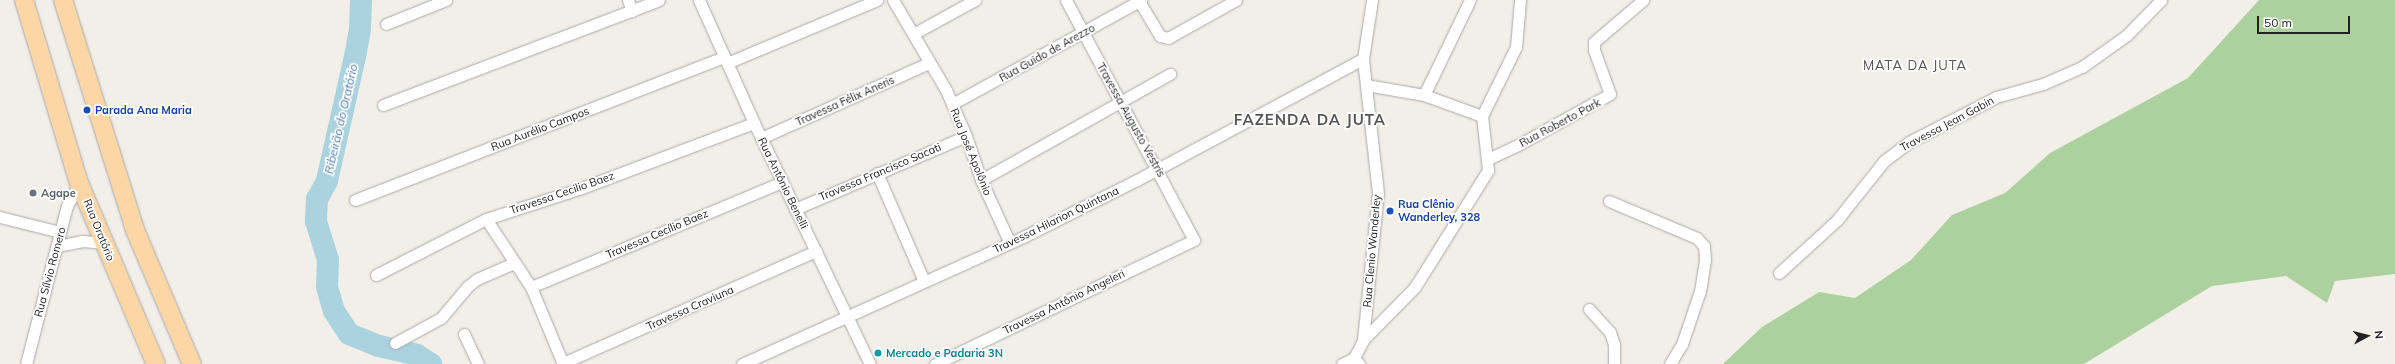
<!DOCTYPE html>
<meta charset="utf-8">
<style>
body{margin:0}
#map{position:relative;width:2395px;height:364px;overflow:hidden;background:#f2efe9;font-family:Mulish,sans-serif}
div>[style]{position:absolute}
[style*='--x']{left:calc(var(--x)*1px);top:calc(var(--y)*1px);width:calc(var(--w)*1px);rotate:calc(var(--a)*1deg)}
.forest>*{inset:0;background:#add19e}
.river>*{height:22px;margin:-11px;padding:0 11px;transform-origin:11px;border-radius:11px;background:#aad3df}
.roads{filter:drop-shadow(0 0 1px #a9a9a9) drop-shadow(0 0 1px #a9a9a9)}
.street>*{height:11px;margin:-5.5px;padding:0 5.5px;transform-origin:5.5px;border-radius:5.5px;background:#fff}
.primary>*{height:18px;margin:-9px;padding:0 9px;transform-origin:9px;border-radius:9px;background:#fcd6a4}
.dots>*{width:11px;height:11px;translate:-50% -50%;box-sizing:border-box;border:2px solid #fff;border-radius:50%}
span{translate:-50% -50%;white-space:nowrap;text-align:center;line-height:1.15;-webkit-text-stroke:3.5px #fff;paint-order:stroke}
.street-label{font-size:11px;color:#222}
.transit-label{font-size:11px;color:#164399;font-weight:700}
.left{translate:0 -50%;text-align:left}
.worship-label{font-size:11px;color:#5b616d;font-weight:700}
.culture-label{font-size:11px;color:#0d838f;font-weight:700}
.water-label{font-size:12px;color:#4a7aab;font-style:italic}
.quarter-label{font-size:13px;color:#555;letter-spacing:1px}
.district-label{font-size:15px;color:#555;font-weight:700;letter-spacing:1px}
.north{position:absolute;left:2347px;top:316px;width:40px;height:40px;-webkit-text-stroke:3px #fff;paint-order:stroke;rotate:83deg;font-size:11px;font-weight:700;line-height:16px;text-align:center;color:#222}
.north::after{content:'';display:block;margin:auto;width:14px;height:18px;background:#222;clip-path:polygon(50% 0,100% 100%,50% 72%,0 100%)}
.scale{position:absolute;left:2257px;top:16px;width:93px;height:18px;box-sizing:border-box;border:2px solid #222;border-top:0;padding-left:5px;font-size:12px;line-height:14px;white-space:nowrap;color:#222;-webkit-text-stroke:3px #fff;paint-order:stroke}
</style>
<div id="map">
<div class="forest">
<div style="clip-path:polygon(2259px 0,2395px 0,2395px 274px,2335px 281px,2327px 303px,2286px 276px,2212px 286px,2084px 364px,1723px 364px,1762px 327px,1819px 292px,1855px 298px,1911px 260px,1952px 215px,2005px 193px,2050px 153px,2188px 78px)"></div>
</div>
<div class="river">
<div style="--x:361;--y:0;--w:29;--a:92"></div>
<div style="--x:360;--y:29;--w:23;--a:100"></div>
<div style="--x:356;--y:52;--w:132;--a:102.7"></div>
<div style="--x:327;--y:181;--w:21;--a:119"></div>
<div style="--x:317;--y:199;--w:22;--a:93"></div>
<div style="--x:316;--y:221;--w:41;--a:72.9"></div>
<div style="--x:328;--y:260;--w:27;--a:92"></div>
<div style="--x:327;--y:287;--w:25;--a:74"></div>
<div style="--x:334;--y:311;--w:27;--a:57"></div>
<div style="--x:349;--y:334;--w:32;--a:22"></div>
<div style="--x:379;--y:346;--w:39;--a:13"></div>
<div style="--x:417;--y:355;--w:17;--a:33"></div>
</div>
<div class="roads">
<div class="street">
<div style="--x:628;--y:0;--w:12;--a:70"></div>
<div style="--x:699;--y:0;--w:135;--a:65.9"></div>
<div style="--x:754;--y:123;--w:267;--a:64.3"></div>
<div style="--x:893;--y:0;--w:104;--a:59.5"></div>
<div style="--x:946;--y:90;--w:50;--a:66.5"></div>
<div style="--x:966;--y:136;--w:46;--a:71.2"></div>
<div style="--x:981;--y:180;--w:69;--a:65.3"></div>
<div style="--x:1139;--y:1;--w:41;--a:59"></div>
<div style="--x:1160;--y:36;--w:8;--a:14"></div>
<div style="--x:1168;--y:38;--w:78;--a:-29.2"></div>
<div style="--x:386;--y:24;--w:65;--a:-21.8"></div>
<div style="--x:913;--y:34;--w:71;--a:-28.7"></div>
<div style="--x:727;--y:63;--w:163;--a:-22.8"></div>
<div style="--x:1366;--y:85;--w:59;--a:9.8"></div>
<div style="--x:1424;--y:95;--w:106;--a:-64.2"></div>
<div style="--x:1424;--y:95;--w:62;--a:19.9"></div>
<div style="--x:952;--y:104;--w:216;--a:-28.8"></div>
<div style="--x:383;--y:105;--w:295;--a:-20.8"></div>
<div style="--x:761;--y:138;--w:184;--a:-24.1"></div>
<div style="--x:1488;--y:159;--w:33;--a:-25"></div>
<div style="--x:1518;--y:145;--w:105;--a:-29"></div>
<div style="--x:1610;--y:94;--w:47;--a:-110"></div>
<div style="--x:1594;--y:50;--w:8;--a:-90"></div>
<div style="--x:1594;--y:42;--w:65;--a:-40.6"></div>
<div style="--x:877;--y:173;--w:118;--a:66.5"></div>
<div style="--x:981;--y:180;--w:217;--a:-29.3"></div>
<div style="--x:355;--y:200;--w:396;--a:-21.2"></div>
<div style="--x:1609;--y:201;--w:95;--a:22.8"></div>
<div style="--x:1697;--y:238;--w:11;--a:49"></div>
<div style="--x:1704;--y:246;--w:14;--a:86"></div>
<div style="--x:1705;--y:260;--w:31;--a:99"></div>
<div style="--x:1700;--y:291;--w:56;--a:108.8"></div>
<div style="--x:1682;--y:344;--w:23;--a:121"></div>
<div style="--x:795;--y:209;--w:186;--a:-23.1"></div>
<div style="--x:0;--y:217;--w:62;--a:14"></div>
<div style="--x:486;--y:219;--w:82;--a:56.5"></div>
<div style="--x:531;--y:287;--w:83;--a:67.4"></div>
<div style="--x:57;--y:246;--w:25;--a:-11"></div>
<div style="--x:82;--y:241;--w:21;--a:5"></div>
<div style="--x:1779;--y:273;--w:79;--a:-42.4"></div>
<div style="--x:1837;--y:220;--w:75;--a:-51.5"></div>
<div style="--x:1884;--y:161;--w:31;--a:-37"></div>
<div style="--x:1909;--y:142;--w:98;--a:-27.3"></div>
<div style="--x:1996;--y:97;--w:49;--a:-15.5"></div>
<div style="--x:2043;--y:84;--w:43;--a:-23.6"></div>
<div style="--x:2082;--y:67;--w:55;--a:-35.4"></div>
<div style="--x:2127;--y:35;--w:49;--a:-45.8"></div>
<div style="--x:376;--y:275;--w:123;--a:-27"></div>
<div style="--x:486;--y:219;--w:98;--a:-17.9"></div>
<div style="--x:579;--y:189;--w:187;--a:-20.7"></div>
<div style="--x:531;--y:287;--w:272;--a:-22.7"></div>
<div style="--x:1589;--y:309;--w:31;--a:48"></div>
<div style="--x:1610;--y:332;--w:13;--a:72"></div>
<div style="--x:1614;--y:344;--w:20;--a:90"></div>
<div style="--x:464;--y:334;--w:33;--a:65"></div>
<div style="--x:1363;--y:340;--w:74;--a:-45.5"></div>
<div style="--x:1415;--y:287;--w:138;--a:-58"></div>
<div style="--x:1488;--y:170;--w:54;--a:-96.3"></div>
<div style="--x:1482;--y:116;--w:77;--a:-63.8"></div>
<div style="--x:1516;--y:47;--w:47;--a:-85.1"></div>
<div style="--x:395;--y:343;--w:52;--a:-28.5"></div>
<div style="--x:441;--y:318;--w:42;--a:-49.8"></div>
<div style="--x:468;--y:286;--w:11;--a:-38"></div>
<div style="--x:477;--y:279;--w:40;--a:-23.4"></div>
<div style="--x:1354;--y:358;--w:20;--a:-63"></div>
<div style="--x:1363;--y:340;--w:148;--a:-84.2"></div>
<div style="--x:1378;--y:193;--w:135;--a:-96.4"></div>
<div style="--x:1363;--y:59;--w:60;--a:-81.3"></div>
<div style="--x:563;--y:363;--w:277;--a:-23.9"></div>
<div style="--x:26;--y:364;--w:163;--a:-75.5"></div>
<div style="--x:67;--y:206;--w:26;--a:-62"></div>
<div style="--x:742;--y:364;--w:308;--a:-24.3"></div>
<div style="--x:1023;--y:237;--w:127;--a:-26.6"></div>
<div style="--x:1137;--y:180;--w:256;--a:-28.2"></div>
<div style="--x:935;--y:364;--w:287;--a:-25.6"></div>
<div style="--x:1194;--y:240;--w:272;--a:-118.1"></div>
<div style="--x:1342;--y:364;--w:13;--a:-27"></div>
<div style="--x:1354;--y:358;--w:8;--a:50"></div>
</div>
<div class="primary">
<div style="--x:24;--y:0;--w:191;--a:73.3"></div>
<div style="--x:79;--y:183;--w:197;--a:67"></div>
<div style="--x:63;--y:0;--w:241;--a:72.6"></div>
<div style="--x:135;--y:230;--w:146;--a:67"></div>
</div>
</div>
<div class="dots">
<div style="left:87px;top:110px;background:#1a4fb4"></div>
<div style="left:33px;top:193px;background:#6b7280"></div>
<div style="left:1390px;top:211px;background:#1a4fb4"></div>
<div style="left:878px;top:353px;background:#0f9aa8"></div>
</div>
<div class="street-label">
<span style="left:1047px;top:53px;rotate:-29deg">Rua Guido de Arezzo</span>
<span style="left:845px;top:101px;rotate:-24deg">Travessa Félix Aneris</span>
<span style="left:1131px;top:120px;rotate:61deg">Travessa Augusto Vestris</span>
<span style="left:1560px;top:123px;rotate:-28deg">Rua Roberto Park</span>
<span style="left:1947px;top:124px;rotate:-28deg">Travessa Jean Gabin</span>
<span style="left:540px;top:129px;rotate:-21deg">Rua Aurélio Campos</span>
<span style="left:971px;top:152px;rotate:68deg">Rua José Apolônio</span>
<span style="left:880px;top:172px;rotate:-23deg">Travessa Francisco Sacati</span>
<span style="left:783px;top:183px;rotate:64deg">Rua Antônio Benelli</span>
<span style="left:562px;top:193px;rotate:-19deg">Travessa Cecilio Baez</span>
<span style="left:1056px;top:220px;rotate:-26deg">Travessa Hilarion Quintana</span>
<span style="left:99px;top:230px;rotate:68deg">Rua Oratório</span>
<span style="left:657px;top:234px;rotate:-23deg">Travessa Cecílio Baez</span>
<span style="left:1372px;top:251px;rotate:-85deg">Rua Clenio Wanderley</span>
<span style="left:50px;top:272px;rotate:-75deg">Rua Sílvio Romero</span>
<span style="left:1064px;top:302px;rotate:-26deg">Travessa Antônio Angeleri</span>
<span style="left:690px;top:308px;rotate:-24deg">Travessa Craviuna</span>
</div>
<div class="transit-label">
<span class="left" style="left:95px;top:110px">Parada Ana Maria</span>
<span class="left" style="left:1398px;top:211px">Rua Clênio<br>Wanderley, 328</span>
</div>
<div class="worship-label">
<span class="left" style="left:41px;top:193px">Agape</span>
</div>
<div class="culture-label">
<span class="left" style="left:886px;top:353px">Mercado e Padaria 3N</span>
</div>
<div class="water-label">
<span style="left:341px;top:119px;rotate:-77deg">Ribeirão do Oratório</span>
</div>
<div class="quarter-label">
<span style="left:1915px;top:65px">MATA DA JUTA</span>
</div>
<div class="district-label">
<span style="left:1310px;top:120px">FAZENDA DA JUTA</span>
</div>
<div class="north">N</div>
<div class="scale">50 m</div>
</div>
